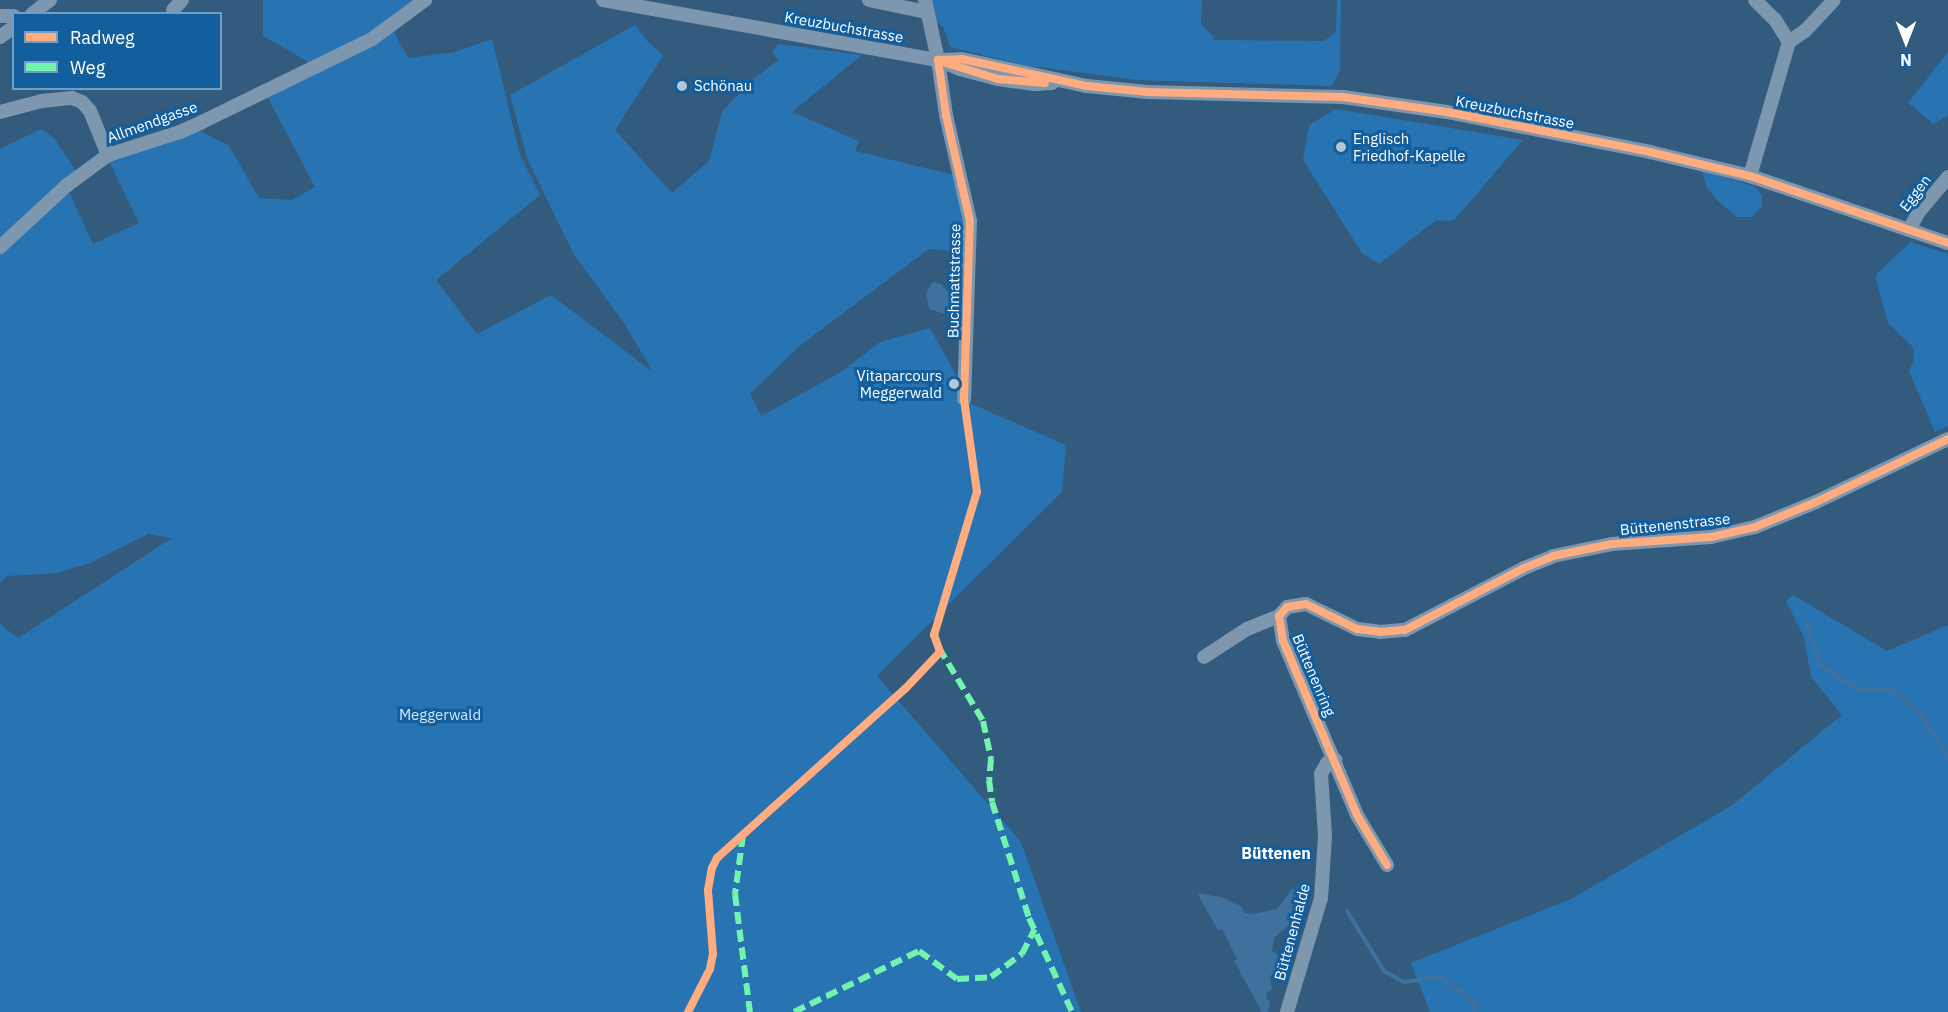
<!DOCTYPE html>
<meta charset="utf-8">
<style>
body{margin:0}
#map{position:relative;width:1948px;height:1012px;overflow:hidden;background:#325b7e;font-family:"IBM Plex Sans",sans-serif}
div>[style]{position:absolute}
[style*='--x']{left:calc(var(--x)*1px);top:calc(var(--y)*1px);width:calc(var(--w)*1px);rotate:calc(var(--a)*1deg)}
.green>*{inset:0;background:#2874b3}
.water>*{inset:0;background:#3e719d}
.stream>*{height:4px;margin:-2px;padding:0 2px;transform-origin:2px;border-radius:2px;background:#3e719d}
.minor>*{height:14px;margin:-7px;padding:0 7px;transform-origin:7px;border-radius:7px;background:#7d97af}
.quiet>*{height:6px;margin-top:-3px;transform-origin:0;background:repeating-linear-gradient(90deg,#73f3ae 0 12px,transparent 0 18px)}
.cycleway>*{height:8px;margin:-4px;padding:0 4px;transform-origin:4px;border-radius:4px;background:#ffac80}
.dots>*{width:16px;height:16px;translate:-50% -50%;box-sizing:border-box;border:3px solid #135e9d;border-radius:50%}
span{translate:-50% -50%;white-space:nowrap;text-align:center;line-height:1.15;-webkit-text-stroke:6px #135e9d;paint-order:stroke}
.street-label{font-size:15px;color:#fff}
.poi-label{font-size:15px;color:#fff}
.left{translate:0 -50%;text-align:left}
.right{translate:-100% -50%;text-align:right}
.park-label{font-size:15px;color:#d2eafd}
.neighbourhood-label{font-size:16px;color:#fff;font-weight:700}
.legend{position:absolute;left:12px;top:12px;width:210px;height:78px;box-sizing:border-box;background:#135e9d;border:2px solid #719ec4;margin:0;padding:8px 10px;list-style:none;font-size:18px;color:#fff}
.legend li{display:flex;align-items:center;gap:12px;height:30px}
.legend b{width:30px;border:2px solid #719ec4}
.north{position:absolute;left:1876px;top:12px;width:60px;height:60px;-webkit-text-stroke:4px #135e9d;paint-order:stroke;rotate:180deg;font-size:16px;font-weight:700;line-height:24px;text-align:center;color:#fff}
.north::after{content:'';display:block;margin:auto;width:21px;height:27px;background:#fff;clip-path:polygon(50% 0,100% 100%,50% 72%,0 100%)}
</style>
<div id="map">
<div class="green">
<div style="clip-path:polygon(263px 0,419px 0,388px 25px,312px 64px,263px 36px)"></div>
<div style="clip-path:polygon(932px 0,1202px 0,1201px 24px,1213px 36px,1213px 40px,1324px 41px,1336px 32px,1337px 0,1341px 0,1340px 71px,1332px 86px,1138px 80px,1024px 65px,950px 47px,943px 26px,935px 22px)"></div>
<div style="clip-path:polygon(635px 25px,647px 41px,663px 56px,615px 130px,672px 193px,709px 161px,722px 112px,751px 81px,778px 60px,772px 51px,779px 44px,862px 55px,792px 112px,859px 141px,855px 151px,958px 176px,964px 200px,966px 253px,929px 249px,802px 344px,750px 394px,761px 416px,841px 372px,880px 342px,930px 328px,972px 404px,1066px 445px,1062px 492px,877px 676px,1021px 842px,1081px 1012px,0 1012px,0 624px,18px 638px,172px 538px,148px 534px,90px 563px,56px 573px,7px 576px,0 582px,0 149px,41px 129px,54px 138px,79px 176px,66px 186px,93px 244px,139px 223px,108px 159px,196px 129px,229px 146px,259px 198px,292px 200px,315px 187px,266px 94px,393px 30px,408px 58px,455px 52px,492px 39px,520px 155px,540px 195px,436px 280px,477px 334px,551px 295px,653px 372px,624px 323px,575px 256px,528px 161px,510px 95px)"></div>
<div style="clip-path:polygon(1948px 52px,1948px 115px,1934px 124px,1908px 103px)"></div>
<div style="clip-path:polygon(1336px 109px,1523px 140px,1454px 220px,1435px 221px,1379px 264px,1362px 253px,1303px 160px,1309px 125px)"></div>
<div style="clip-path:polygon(1702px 171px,1754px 186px,1762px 195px,1762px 206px,1752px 217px,1737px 217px,1717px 200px,1707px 188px)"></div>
<div style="clip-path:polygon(1911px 242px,1948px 254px,1948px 426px,1935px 432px,1909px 371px,1914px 360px,1913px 347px,1888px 323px,1876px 279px,1877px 273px)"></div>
<div style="clip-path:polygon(1793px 595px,1887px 651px,1948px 625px,1948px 1012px,1430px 1012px,1411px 963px,1571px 899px,1731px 806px,1842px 715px,1811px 677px,1804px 637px,1786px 601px)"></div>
</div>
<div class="water">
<div style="clip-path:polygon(933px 282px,941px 284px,958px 302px,959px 309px,954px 317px,929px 309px,926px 293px)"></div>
<div style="clip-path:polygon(1299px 887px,1310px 893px,1310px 897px,1293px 904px,1290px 924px,1274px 938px,1272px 951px,1279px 956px,1280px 970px,1270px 976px,1272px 989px,1267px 993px,1266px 999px,1270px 1001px,1268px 1012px,1262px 1012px,1234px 961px,1237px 959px,1222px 929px,1218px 930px,1197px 893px,1221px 897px,1242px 907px,1244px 913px,1253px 914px,1277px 909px,1292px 889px)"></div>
</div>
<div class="stream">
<div style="--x:1807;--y:624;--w:43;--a:72.4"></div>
<div style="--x:1820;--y:665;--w:45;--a:32.3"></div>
<div style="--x:1858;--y:689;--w:34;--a:2"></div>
<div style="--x:1892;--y:690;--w:37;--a:41"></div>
<div style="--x:1920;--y:714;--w:51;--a:56.9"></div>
<div style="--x:1347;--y:911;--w:70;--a:58.3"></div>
<div style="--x:1384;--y:971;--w:23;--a:29"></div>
<div style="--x:1404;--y:982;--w:37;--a:-8"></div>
<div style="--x:1441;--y:977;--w:41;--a:38"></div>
<div style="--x:1473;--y:1002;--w:10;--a:79"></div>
</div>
<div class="minor">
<div style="--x:603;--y:0;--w:340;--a:10.2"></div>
<div style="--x:938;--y:60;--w:24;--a:22"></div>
<div style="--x:960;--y:69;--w:39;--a:15"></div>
<div style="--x:998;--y:79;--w:37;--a:8"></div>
<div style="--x:1035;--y:84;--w:17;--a:-3"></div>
<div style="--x:869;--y:0;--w:58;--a:11.9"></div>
<div style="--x:925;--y:0;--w:61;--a:77.8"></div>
<div style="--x:938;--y:60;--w:56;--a:81.7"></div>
<div style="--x:946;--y:115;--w:109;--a:77.2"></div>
<div style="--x:970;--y:221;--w:178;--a:91.9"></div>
<div style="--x:173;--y:10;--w:13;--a:-48"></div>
<div style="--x:32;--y:14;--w:23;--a:-38"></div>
<div style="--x:0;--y:16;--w:14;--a:0"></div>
<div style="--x:0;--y:37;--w:17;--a:-36"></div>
<div style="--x:1789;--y:42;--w:19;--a:-35"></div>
<div style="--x:1805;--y:31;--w:42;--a:-46.9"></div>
<div style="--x:938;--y:60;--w:24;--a:-2"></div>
<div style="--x:962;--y:59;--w:128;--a:12.2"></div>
<div style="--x:1087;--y:86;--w:61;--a:5.6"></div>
<div style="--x:1148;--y:92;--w:195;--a:1.5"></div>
<div style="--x:1343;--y:97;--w:105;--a:8.2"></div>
<div style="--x:1447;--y:112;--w:207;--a:11.1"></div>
<div style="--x:1650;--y:152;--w:103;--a:13.5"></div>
<div style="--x:1750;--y:176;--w:209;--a:18.7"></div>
<div style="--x:0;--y:112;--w:43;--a:-14.7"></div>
<div style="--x:42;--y:101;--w:30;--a:-6"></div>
<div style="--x:72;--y:98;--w:11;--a:22"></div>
<div style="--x:82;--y:102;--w:12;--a:48"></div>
<div style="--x:90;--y:111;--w:48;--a:67.8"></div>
<div style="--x:1750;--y:176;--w:140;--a:-73.8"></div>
<div style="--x:1789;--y:42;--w:26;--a:-122"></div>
<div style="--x:1775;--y:20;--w:28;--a:-135"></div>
<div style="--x:1909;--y:230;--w:19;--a:-62"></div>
<div style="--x:1918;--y:213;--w:47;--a:-50.2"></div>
<div style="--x:0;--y:247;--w:90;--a:-42.7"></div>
<div style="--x:66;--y:186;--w:52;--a:-36.4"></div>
<div style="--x:108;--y:155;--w:76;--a:-17.7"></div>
<div style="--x:180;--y:132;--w:24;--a:-24"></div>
<div style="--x:202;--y:122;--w:189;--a:-26"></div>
<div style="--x:372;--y:39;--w:66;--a:-36.3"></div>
<div style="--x:1204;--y:657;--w:51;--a:-33.1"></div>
<div style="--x:1247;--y:629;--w:35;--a:-22"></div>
<div style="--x:1387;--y:865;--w:58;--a:-121"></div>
<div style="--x:1357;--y:815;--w:189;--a:-113"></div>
<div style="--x:1283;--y:641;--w:25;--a:-99"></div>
<div style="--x:1279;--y:616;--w:12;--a:-48"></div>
<div style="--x:1287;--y:607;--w:19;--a:-9"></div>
<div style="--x:1306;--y:604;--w:57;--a:26.1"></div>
<div style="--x:1357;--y:629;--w:23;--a:7"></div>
<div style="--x:1380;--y:632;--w:25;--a:-5"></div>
<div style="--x:1405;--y:630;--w:134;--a:-27.5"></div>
<div style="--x:1524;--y:568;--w:31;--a:-22"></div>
<div style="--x:1553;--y:556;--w:60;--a:-11.5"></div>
<div style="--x:1612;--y:544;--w:99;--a:-4"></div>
<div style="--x:1711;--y:537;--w:45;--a:-12.8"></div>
<div style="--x:1755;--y:527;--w:66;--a:-22.3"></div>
<div style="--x:1816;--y:502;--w:146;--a:-25.5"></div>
<div style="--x:1287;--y:1012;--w:119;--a:-73.4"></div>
<div style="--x:1321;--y:898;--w:62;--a:-86.3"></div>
<div style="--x:1325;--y:836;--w:62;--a:-93.7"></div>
<div style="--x:1321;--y:774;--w:13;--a:-61"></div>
<div style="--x:1327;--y:763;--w:9;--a:-21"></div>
</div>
<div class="quiet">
<div style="--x:939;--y:648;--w:85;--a:58.9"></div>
<div style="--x:983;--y:721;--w:39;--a:78"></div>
<div style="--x:991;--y:759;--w:21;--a:95"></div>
<div style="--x:989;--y:780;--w:22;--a:82"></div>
<div style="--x:992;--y:802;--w:122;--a:72.3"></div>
<div style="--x:1029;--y:918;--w:103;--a:65.4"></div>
<div style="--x:743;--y:835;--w:60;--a:97.7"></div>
<div style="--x:735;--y:894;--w:119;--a:82.8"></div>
<div style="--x:794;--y:1012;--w:139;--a:-26"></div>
<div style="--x:919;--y:951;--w:47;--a:36.4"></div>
<div style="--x:957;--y:979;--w:34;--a:-3"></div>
<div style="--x:991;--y:977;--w:39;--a:-37"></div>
<div style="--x:1022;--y:954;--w:28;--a:-63"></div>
</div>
<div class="cycleway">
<div style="--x:938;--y:60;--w:24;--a:-2"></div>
<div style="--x:962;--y:59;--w:128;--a:12.2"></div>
<div style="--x:1087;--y:86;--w:61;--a:5.6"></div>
<div style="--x:1148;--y:92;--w:195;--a:1.5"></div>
<div style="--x:1343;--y:97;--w:105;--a:8.2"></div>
<div style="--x:1447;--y:112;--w:207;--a:11.1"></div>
<div style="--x:1650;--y:152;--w:103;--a:13.5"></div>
<div style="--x:1750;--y:176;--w:209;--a:18.7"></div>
<div style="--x:943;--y:62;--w:58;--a:17.2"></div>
<div style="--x:998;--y:79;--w:47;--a:4.9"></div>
<div style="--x:1387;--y:865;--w:58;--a:-121"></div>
<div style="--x:1357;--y:815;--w:189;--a:-113"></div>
<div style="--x:1283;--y:641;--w:25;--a:-99"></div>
<div style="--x:1279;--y:616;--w:12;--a:-48"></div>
<div style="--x:1287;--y:607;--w:19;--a:-9"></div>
<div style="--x:1306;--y:604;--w:57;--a:26.1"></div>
<div style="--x:1357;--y:629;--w:23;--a:7"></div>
<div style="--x:1380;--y:632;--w:25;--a:-5"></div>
<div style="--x:1405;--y:630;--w:134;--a:-27.5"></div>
<div style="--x:1524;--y:568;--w:31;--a:-22"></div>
<div style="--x:1553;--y:556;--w:60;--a:-11.5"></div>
<div style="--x:1612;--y:544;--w:99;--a:-4"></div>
<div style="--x:1711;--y:537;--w:45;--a:-12.8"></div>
<div style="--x:1755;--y:527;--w:66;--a:-22.3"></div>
<div style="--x:1816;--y:502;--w:146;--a:-25.5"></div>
<div style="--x:688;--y:1012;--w:48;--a:-62.9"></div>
<div style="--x:710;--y:969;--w:15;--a:-79"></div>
<div style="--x:713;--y:954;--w:64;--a:-94.5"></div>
<div style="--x:708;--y:890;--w:22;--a:-80"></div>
<div style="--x:712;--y:868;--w:11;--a:-63"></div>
<div style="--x:717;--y:858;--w:253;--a:-42"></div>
<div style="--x:905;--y:689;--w:51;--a:-46.6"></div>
<div style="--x:940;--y:652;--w:18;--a:-109"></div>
<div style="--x:934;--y:635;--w:149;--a:-73.3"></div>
<div style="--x:977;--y:492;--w:94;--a:-98"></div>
<div style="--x:964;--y:399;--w:178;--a:-88.1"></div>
<div style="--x:970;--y:221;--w:109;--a:-102.8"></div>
<div style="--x:946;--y:115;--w:56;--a:-98.3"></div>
</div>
<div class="dots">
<div style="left:682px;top:86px;background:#b7c6d2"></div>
<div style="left:1341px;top:147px;background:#b7c6d2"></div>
<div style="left:954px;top:384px;background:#b7c6d2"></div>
</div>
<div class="street-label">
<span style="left:844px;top:27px;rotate:10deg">Kreuzbuchstrasse</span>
<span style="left:1515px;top:112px;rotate:11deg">Kreuzbuchstrasse</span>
<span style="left:152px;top:122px;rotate:-20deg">Allmendgasse</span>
<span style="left:1915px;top:193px;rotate:-53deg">Eggen</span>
<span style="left:954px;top:281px;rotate:-89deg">Buchmattstrasse</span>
<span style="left:1675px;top:524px;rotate:-6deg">Büttenenstrasse</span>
<span style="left:1314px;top:675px;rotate:67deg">Büttenenring</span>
<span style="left:1292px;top:932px;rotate:-75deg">Büttenenhalde</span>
</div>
<div class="poi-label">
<span class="left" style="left:694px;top:86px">Schönau</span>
<span class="left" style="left:1353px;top:147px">Englisch<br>Friedhof-Kapelle</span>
<span class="right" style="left:942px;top:384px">Vitaparcours<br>Meggerwald</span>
</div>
<div class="park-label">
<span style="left:440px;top:715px">Meggerwald</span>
</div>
<div class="neighbourhood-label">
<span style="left:1276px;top:853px">Büttenen</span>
</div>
<ul class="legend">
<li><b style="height:8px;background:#ffac80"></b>Radweg</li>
<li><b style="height:8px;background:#73f3ae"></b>Weg</li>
</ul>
<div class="north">N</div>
</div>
